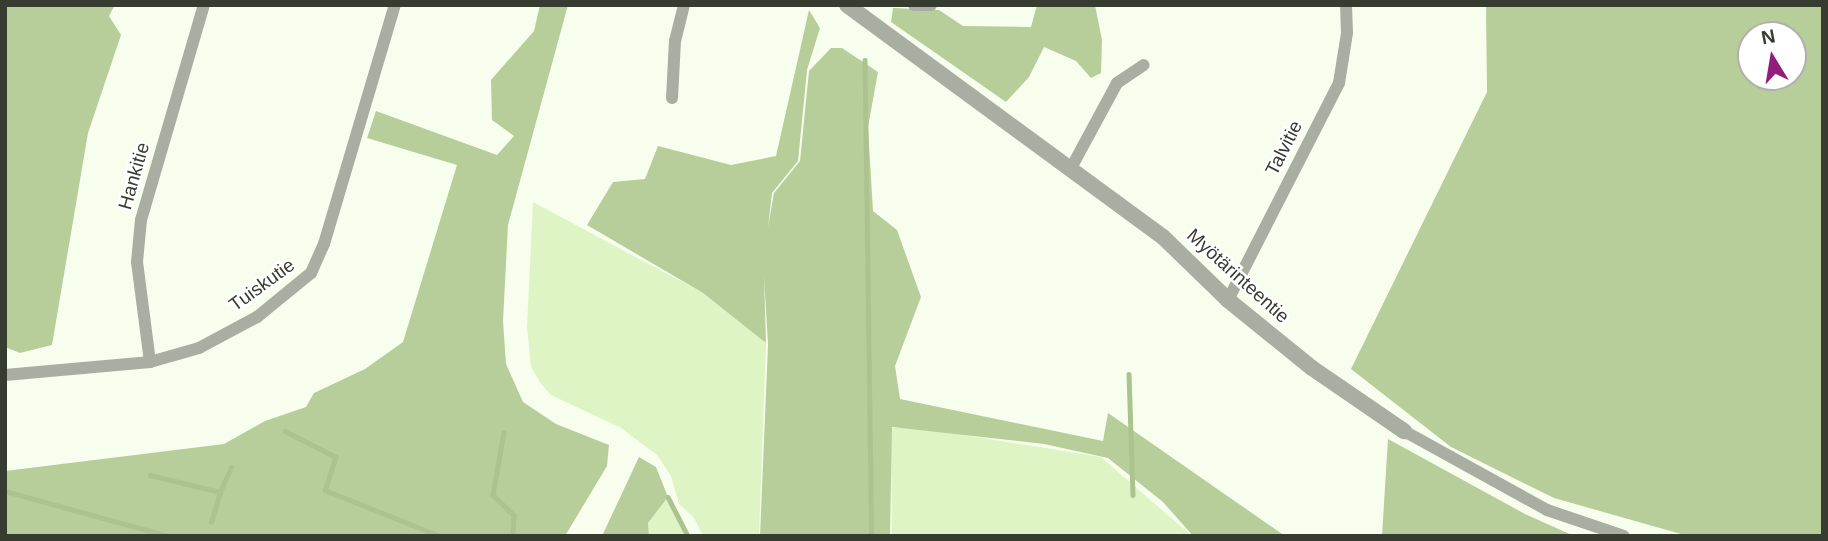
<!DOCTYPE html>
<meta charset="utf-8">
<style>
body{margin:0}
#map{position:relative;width:1828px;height:541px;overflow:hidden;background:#f7feee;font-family:Helvetica,sans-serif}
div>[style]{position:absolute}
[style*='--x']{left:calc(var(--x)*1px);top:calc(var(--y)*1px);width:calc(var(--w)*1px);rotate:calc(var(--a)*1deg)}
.green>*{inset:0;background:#def4c5}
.forest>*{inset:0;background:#b7ce9a}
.stream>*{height:4.5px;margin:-2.25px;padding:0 2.25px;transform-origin:2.25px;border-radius:2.25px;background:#acc38f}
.minor>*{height:12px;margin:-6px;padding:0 6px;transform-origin:6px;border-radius:6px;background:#a9aea3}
.tertiary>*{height:16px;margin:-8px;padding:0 8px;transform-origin:8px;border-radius:8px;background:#a9aea3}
span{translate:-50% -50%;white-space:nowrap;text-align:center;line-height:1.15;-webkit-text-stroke:5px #fff;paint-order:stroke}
.street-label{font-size:19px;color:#373c31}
.frame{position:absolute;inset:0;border:7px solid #373c31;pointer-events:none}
.north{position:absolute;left:1737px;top:21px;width:70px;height:70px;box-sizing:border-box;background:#fff;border:2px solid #afb1ad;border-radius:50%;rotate:349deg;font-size:19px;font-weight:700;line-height:28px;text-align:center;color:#373c31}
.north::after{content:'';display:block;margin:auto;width:24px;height:32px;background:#931d7b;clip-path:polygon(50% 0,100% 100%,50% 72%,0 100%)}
</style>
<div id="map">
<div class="green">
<div style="clip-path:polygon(533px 202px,703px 293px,766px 343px,759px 536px,703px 536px,694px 518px,679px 504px,671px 476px,657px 455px,621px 428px,551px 395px,541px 384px,531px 367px,527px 327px)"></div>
<div style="clip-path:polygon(891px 428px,921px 428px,1101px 457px,1192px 536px,892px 536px)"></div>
<div style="clip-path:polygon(668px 497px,688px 536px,649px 536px,648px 523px)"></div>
</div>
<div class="forest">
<div style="clip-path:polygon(5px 5px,115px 5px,109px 16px,121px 35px,88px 133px,52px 345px,20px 353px,5px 347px)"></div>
<div style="clip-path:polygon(540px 5px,568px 5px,508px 225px,503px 321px,506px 364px,523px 402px,556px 424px,609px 445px,607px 466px,565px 536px,5px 536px,5px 471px,224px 444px,265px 421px,306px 407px,314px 393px,365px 369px,403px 342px,457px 165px,367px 138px,376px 111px,497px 155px,514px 136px,492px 120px,491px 80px,534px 31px)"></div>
<div style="clip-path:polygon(1037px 5px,1095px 5px,1102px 40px,1101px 73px,1091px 78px,1076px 61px,1044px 47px,1029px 77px,1006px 102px,891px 22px,893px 8px,939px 10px,963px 26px,1031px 27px)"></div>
<div style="clip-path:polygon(evenodd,1486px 5px,1823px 5px,1823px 536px,1688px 536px,1554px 498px,1451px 447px,1351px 369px,1487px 92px,1486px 5px,1793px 35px,1793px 77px,1751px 77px,1751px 35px,1793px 35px)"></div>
<div style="clip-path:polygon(809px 10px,820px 28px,807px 70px,798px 161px,772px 193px,768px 227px,774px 193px,800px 161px,809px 71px,831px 48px,842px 48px,878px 72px,868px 127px,873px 211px,897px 230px,921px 297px,895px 366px,900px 399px,1103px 441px,1108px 413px,1285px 536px,1193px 536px,1163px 502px,1108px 458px,1044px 444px,892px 427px,890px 536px,760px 536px,768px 345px,764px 276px,766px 343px,703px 293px,587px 225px,613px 182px,645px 179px,658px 146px,731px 165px,776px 156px)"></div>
<div style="clip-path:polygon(1388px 439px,1525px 514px,1574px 536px,1382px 536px)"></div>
<div style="clip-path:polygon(639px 457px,656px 467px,668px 497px,648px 523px,649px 536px,602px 536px)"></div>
</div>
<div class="stream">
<div style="--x:865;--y:60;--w:476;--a:89.2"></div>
<div style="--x:1129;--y:374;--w:121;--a:88.1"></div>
<div style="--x:285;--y:431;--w:57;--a:27"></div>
<div style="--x:336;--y:457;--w:35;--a:108"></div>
<div style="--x:325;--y:490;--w:124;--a:21.8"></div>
<div style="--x:504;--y:432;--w:64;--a:99.9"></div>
<div style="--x:493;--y:495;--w:29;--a:44"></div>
<div style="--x:514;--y:515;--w:21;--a:93"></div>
<div style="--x:150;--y:475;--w:72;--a:13.7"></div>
<div style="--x:220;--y:492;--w:27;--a:-66"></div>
<div style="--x:5;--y:491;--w:169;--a:15.4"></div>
<div style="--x:668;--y:497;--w:44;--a:62.9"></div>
<div style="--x:211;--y:522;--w:31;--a:-73"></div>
</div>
<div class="minor">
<div style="--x:914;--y:5;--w:17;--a:0"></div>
<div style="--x:672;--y:98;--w:57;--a:-87"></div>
<div style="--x:675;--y:41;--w:37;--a:-76"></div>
<div style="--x:1070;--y:170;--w:99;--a:-61.6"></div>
<div style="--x:1117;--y:83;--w:32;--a:-34"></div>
<div style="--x:1228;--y:300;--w:244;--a:-62.9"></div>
<div style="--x:1339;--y:83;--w:51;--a:-80.9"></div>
<div style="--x:1347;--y:33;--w:28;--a:-92"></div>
<div style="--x:150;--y:362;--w:101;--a:-97.4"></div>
<div style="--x:137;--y:262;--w:42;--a:-84.6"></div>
<div style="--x:141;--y:220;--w:224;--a:-73.7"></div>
<div style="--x:5;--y:375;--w:146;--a:-5.1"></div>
<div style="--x:150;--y:362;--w:51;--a:-15.9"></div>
<div style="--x:199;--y:348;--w:66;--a:-28.1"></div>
<div style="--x:257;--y:317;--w:70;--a:-39.2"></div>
<div style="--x:311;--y:273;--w:32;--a:-66"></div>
<div style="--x:324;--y:244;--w:249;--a:-73.5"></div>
<div style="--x:1404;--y:431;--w:163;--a:28.9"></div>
<div style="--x:1547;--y:510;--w:81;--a:18.7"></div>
</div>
<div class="tertiary">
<div style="--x:847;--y:5;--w:392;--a:36.3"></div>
<div style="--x:1163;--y:237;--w:91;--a:44.1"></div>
<div style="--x:1228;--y:300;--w:108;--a:39"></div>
<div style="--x:1312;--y:368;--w:112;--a:34.4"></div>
</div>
<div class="street-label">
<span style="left:1284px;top:148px;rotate:-63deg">Talvitie</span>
<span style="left:134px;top:176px;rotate:-74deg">Hankitie</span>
<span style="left:1238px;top:276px;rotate:42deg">Myötärinteentie</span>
<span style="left:262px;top:285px;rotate:-36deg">Tuiskutie</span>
</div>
<div class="frame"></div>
<div class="north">N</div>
</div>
